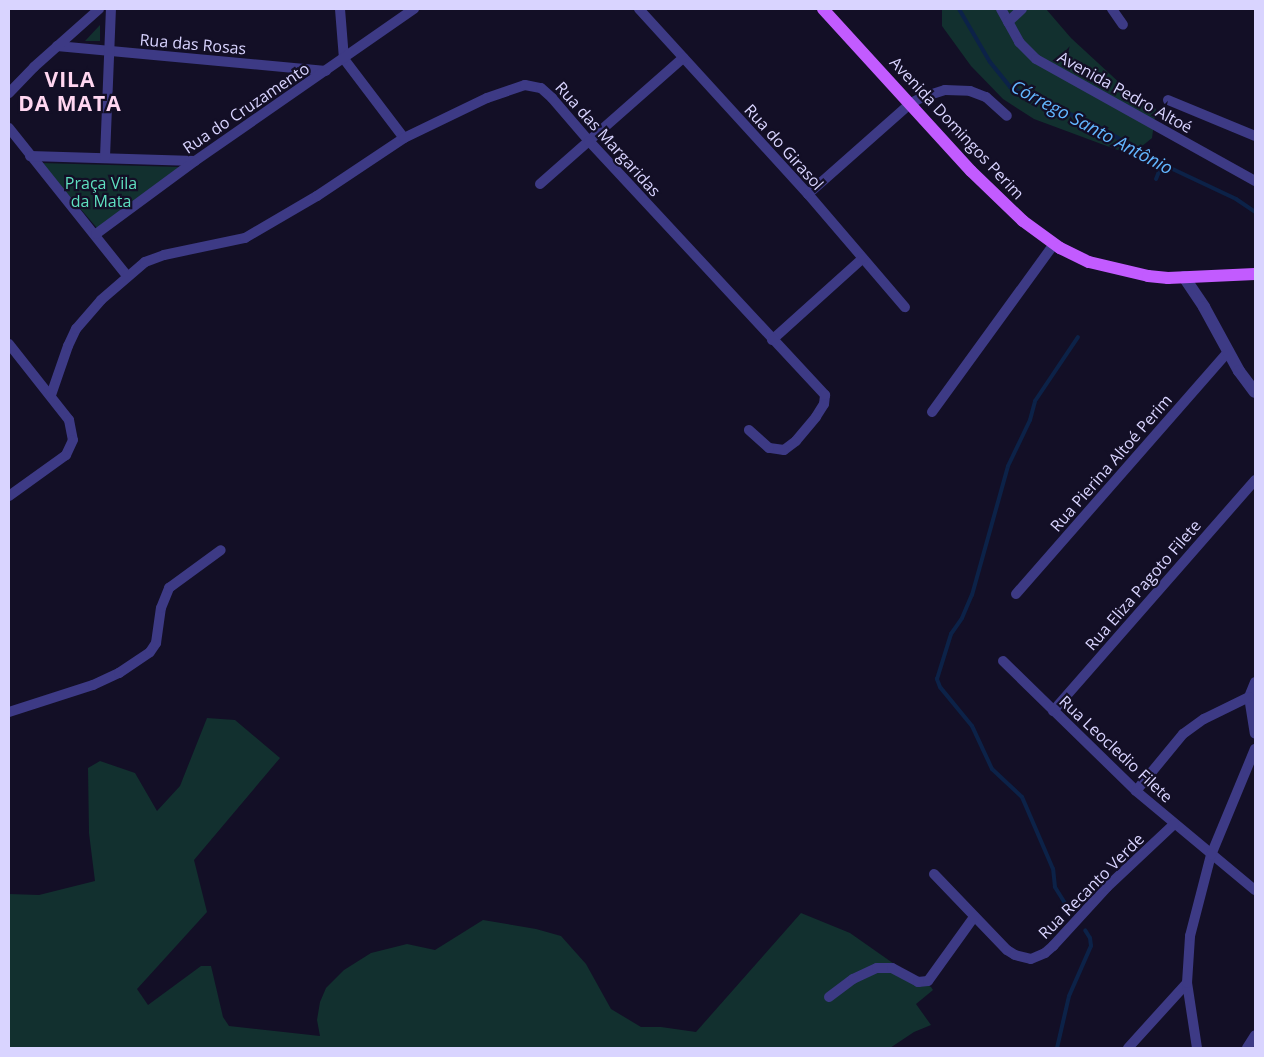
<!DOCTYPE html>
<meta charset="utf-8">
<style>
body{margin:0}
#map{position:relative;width:1264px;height:1057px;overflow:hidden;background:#130f26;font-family:"Open Sans",sans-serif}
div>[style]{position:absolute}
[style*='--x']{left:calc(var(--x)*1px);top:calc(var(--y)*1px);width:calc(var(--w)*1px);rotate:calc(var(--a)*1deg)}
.green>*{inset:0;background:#12302f}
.stream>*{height:4px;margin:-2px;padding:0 2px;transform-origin:2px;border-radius:2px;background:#0c2248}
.minor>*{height:10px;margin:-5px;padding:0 5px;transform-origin:5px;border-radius:5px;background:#3d3a85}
.tertiary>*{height:12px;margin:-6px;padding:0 6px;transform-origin:6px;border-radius:6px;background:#3d3a85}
.primary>*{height:12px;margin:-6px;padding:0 6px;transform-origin:6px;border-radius:6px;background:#c25bff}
span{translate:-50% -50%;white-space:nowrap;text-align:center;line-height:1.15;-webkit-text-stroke:4.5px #130f26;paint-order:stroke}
.street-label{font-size:16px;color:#d9d4ff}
.park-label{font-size:16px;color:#5fe0c0}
.water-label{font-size:18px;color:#62b6ff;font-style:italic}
.district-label{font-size:21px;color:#ffd6f0;font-weight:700;letter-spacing:1px}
.frame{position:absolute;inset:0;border:10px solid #d9d4ff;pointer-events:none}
</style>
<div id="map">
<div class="green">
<div style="clip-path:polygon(942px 9px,1046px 9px,1071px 38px,1123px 86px,1156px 109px,1152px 138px,1131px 155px,1034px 119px,1003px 99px,971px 66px,942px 26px)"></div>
<div style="clip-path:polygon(100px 25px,100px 41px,85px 41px)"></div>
<div style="clip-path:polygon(41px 163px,179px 167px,97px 228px)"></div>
<div style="clip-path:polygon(207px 718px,235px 720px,280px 758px,194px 860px,207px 912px,137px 989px,148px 1005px,201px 966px,211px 966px,223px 1017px,229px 1026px,320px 1036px,317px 1020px,320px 1002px,326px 988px,344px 970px,371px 953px,407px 944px,435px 950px,483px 920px,536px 929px,561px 936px,586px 964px,611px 1009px,641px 1027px,661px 1027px,696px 1032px,801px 913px,850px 933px,917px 980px,931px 987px,933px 990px,916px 1004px,931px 1025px,914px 1032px,890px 1048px,9px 1048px,9px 894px,39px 895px,95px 881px,89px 833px,88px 768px,100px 761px,135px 773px,157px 811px,180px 786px)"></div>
</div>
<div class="stream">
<div style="--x:959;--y:9;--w:61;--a:59.7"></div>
<div style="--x:990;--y:62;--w:32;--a:51"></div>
<div style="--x:1010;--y:87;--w:100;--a:24.3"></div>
<div style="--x:1101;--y:128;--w:71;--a:30.5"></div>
<div style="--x:1162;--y:164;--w:82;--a:25.3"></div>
<div style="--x:1236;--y:199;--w:23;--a:34"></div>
<div style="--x:1156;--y:179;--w:16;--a:-68"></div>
<div style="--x:1068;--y:908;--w:25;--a:-122"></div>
<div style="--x:1055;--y:887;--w:18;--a:-96"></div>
<div style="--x:1053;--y:869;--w:78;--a:-113.3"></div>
<div style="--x:1022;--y:797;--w:41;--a:-137"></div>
<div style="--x:992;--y:769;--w:47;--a:-114.9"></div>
<div style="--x:972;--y:726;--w:50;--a:-129.4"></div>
<div style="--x:940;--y:687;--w:9;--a:-111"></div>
<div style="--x:937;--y:679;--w:47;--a:-72.7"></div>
<div style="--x:951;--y:634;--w:19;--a:-55"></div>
<div style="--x:962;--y:618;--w:25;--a:-67"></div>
<div style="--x:972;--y:595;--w:134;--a:-74.4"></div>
<div style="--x:1008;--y:466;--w:51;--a:-64.4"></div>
<div style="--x:1030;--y:420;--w:20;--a:-75"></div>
<div style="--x:1035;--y:401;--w:77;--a:-56.1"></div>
<div style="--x:1057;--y:1048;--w:53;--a:-77"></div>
<div style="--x:1069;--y:996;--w:55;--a:-66.3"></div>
<div style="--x:1091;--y:946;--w:8;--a:-97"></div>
<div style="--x:1090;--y:938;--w:9;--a:-122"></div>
</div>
<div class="minor">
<div style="--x:340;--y:9;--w:50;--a:85.4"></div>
<div style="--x:344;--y:59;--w:99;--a:52.8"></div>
<div style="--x:639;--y:9;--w:251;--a:47.6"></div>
<div style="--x:808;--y:194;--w:149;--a:49.4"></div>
<div style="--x:1001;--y:9;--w:38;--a:61"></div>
<div style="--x:1019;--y:42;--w:24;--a:45"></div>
<div style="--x:1036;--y:59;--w:251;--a:29.1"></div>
<div style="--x:1112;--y:9;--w:19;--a:55"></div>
<div style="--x:1008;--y:22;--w:19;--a:-43"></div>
<div style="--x:57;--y:46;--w:270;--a:5.3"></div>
<div style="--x:9;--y:93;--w:36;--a:-46"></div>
<div style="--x:34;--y:67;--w:87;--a:-41.7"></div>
<div style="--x:1168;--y:100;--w:94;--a:22.5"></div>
<div style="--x:9;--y:128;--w:189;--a:51.4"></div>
<div style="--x:30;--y:156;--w:165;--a:1.7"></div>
<div style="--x:105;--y:157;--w:148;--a:-87.7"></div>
<div style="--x:540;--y:184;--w:191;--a:-41.4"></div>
<div style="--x:808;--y:194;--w:137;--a:-41.5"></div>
<div style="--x:911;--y:103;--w:13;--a:-27"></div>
<div style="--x:923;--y:97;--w:23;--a:-18"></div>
<div style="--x:945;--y:90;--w:25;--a:2"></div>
<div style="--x:970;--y:91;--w:17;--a:21"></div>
<div style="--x:986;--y:97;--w:28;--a:42"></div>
<div style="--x:96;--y:234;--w:123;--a:-36.4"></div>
<div style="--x:195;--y:161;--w:267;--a:-34.8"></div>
<div style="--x:772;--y:340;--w:122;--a:-42"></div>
<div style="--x:9;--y:344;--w:97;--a:51.7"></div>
<div style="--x:69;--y:420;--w:20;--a:79"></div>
<div style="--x:73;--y:440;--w:17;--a:115"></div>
<div style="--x:66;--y:455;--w:70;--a:144.3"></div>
<div style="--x:51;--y:395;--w:52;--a:-70.9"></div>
<div style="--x:68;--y:346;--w:19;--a:-65"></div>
<div style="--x:76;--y:329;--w:38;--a:-49"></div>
<div style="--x:101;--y:300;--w:58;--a:-40.8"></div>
<div style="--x:145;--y:262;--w:20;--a:-20"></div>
<div style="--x:164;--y:255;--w:83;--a:-11.9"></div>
<div style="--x:245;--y:238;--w:83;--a:-30.3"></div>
<div style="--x:317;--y:196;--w:105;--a:-33.7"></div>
<div style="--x:404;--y:138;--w:92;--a:-25.7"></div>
<div style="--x:487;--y:98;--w:40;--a:-18.9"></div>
<div style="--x:525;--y:85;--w:16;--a:11"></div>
<div style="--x:541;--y:88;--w:15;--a:42"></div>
<div style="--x:552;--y:98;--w:57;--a:49.3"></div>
<div style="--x:589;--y:141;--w:347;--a:47.1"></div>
<div style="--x:825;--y:395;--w:9;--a:96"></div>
<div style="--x:824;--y:404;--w:15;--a:122"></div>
<div style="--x:816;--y:417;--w:31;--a:130"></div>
<div style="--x:796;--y:441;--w:15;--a:143"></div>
<div style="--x:784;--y:450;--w:15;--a:-172"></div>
<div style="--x:769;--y:448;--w:27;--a:-138"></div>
<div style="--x:932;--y:412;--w:208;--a:-54"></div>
<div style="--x:1016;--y:594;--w:323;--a:-48.8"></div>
<div style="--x:1003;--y:661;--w:186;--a:44.3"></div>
<div style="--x:1136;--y:791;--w:155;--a:39.8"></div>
<div style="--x:1255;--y:682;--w:16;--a:112"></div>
<div style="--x:1249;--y:697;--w:37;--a:81"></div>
<div style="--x:1053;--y:711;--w:307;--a:-48.8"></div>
<div style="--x:9;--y:712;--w:88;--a:-17.8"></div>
<div style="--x:93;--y:685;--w:29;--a:-25"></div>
<div style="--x:119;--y:673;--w:37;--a:-34"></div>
<div style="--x:150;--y:652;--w:11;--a:-56"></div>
<div style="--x:156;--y:643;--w:35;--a:-82"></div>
<div style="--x:161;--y:608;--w:22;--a:-68"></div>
<div style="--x:169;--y:588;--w:64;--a:-36.2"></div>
<div style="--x:1136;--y:791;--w:74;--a:-50.5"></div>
<div style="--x:1183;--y:734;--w:26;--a:-36"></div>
<div style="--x:1204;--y:719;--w:50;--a:-26.1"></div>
<div style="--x:934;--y:874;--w:105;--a:46.2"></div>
<div style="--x:1007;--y:950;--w:9;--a:32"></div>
<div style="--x:1015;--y:955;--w:16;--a:14"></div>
<div style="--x:1031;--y:959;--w:15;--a:-23"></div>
<div style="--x:1045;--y:953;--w:11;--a:-41"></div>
<div style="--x:1053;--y:946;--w:80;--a:-47.5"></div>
<div style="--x:1107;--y:887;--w:92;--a:-43.2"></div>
<div style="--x:829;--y:997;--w:30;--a:-37"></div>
<div style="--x:853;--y:979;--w:26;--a:-25"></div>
<div style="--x:877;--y:968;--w:15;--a:0"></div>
<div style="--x:892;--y:968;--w:30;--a:28"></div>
<div style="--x:918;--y:982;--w:10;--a:-6"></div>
<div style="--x:928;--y:981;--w:79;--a:-54.3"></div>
<div style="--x:1128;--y:1048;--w:88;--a:-47.8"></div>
<div style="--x:1197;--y:1048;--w:66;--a:-98.7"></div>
<div style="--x:1187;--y:983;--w:47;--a:-86.3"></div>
<div style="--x:1190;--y:936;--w:84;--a:-75.5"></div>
<div style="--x:1211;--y:855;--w:115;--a:-67.5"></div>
<div style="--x:1247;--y:1048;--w:15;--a:-58"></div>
</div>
<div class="tertiary">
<div style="--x:1184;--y:277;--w:36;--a:56"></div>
<div style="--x:1204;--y:307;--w:73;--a:61.3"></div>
<div style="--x:1239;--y:371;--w:26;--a:53"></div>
</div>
<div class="primary">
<div style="--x:823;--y:9;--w:219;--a:47.6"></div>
<div style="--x:971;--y:171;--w:72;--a:43.9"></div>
<div style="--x:1023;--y:221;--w:46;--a:36.1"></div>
<div style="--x:1060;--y:248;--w:32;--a:26"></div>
<div style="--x:1089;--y:262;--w:61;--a:13.3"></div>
<div style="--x:1148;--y:276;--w:20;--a:6"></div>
<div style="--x:1168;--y:278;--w:87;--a:-2.6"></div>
</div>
<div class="street-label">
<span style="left:193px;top:44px;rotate:5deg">Rua das Rosas</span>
<span style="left:1125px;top:92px;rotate:29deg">Avenida Pedro Altoé</span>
<span style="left:246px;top:108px;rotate:-34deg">Rua do Cruzamento</span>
<span style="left:957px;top:128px;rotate:47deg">Avenida Domingos Perim</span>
<span style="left:608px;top:139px;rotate:48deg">Rua das Margaridas</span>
<span style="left:784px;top:147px;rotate:48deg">Rua do Girasol</span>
<span style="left:1111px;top:463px;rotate:-49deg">Rua Pierina Altoé Perim</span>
<span style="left:1143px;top:585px;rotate:-49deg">Rua Eliza Pagoto Filete</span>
<span style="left:1116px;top:749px;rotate:43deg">Rua Leocledio Filete</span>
<span style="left:1091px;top:886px;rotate:-45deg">Rua Recanto Verde</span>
</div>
<div class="park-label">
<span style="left:101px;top:192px">Praça Vila<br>da Mata</span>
</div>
<div class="water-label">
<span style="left:1092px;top:127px;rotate:28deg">Córrego Santo Antônio</span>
</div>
<div class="district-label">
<span style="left:70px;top:91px">VILA<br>DA MATA</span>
</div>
<div class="frame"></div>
</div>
